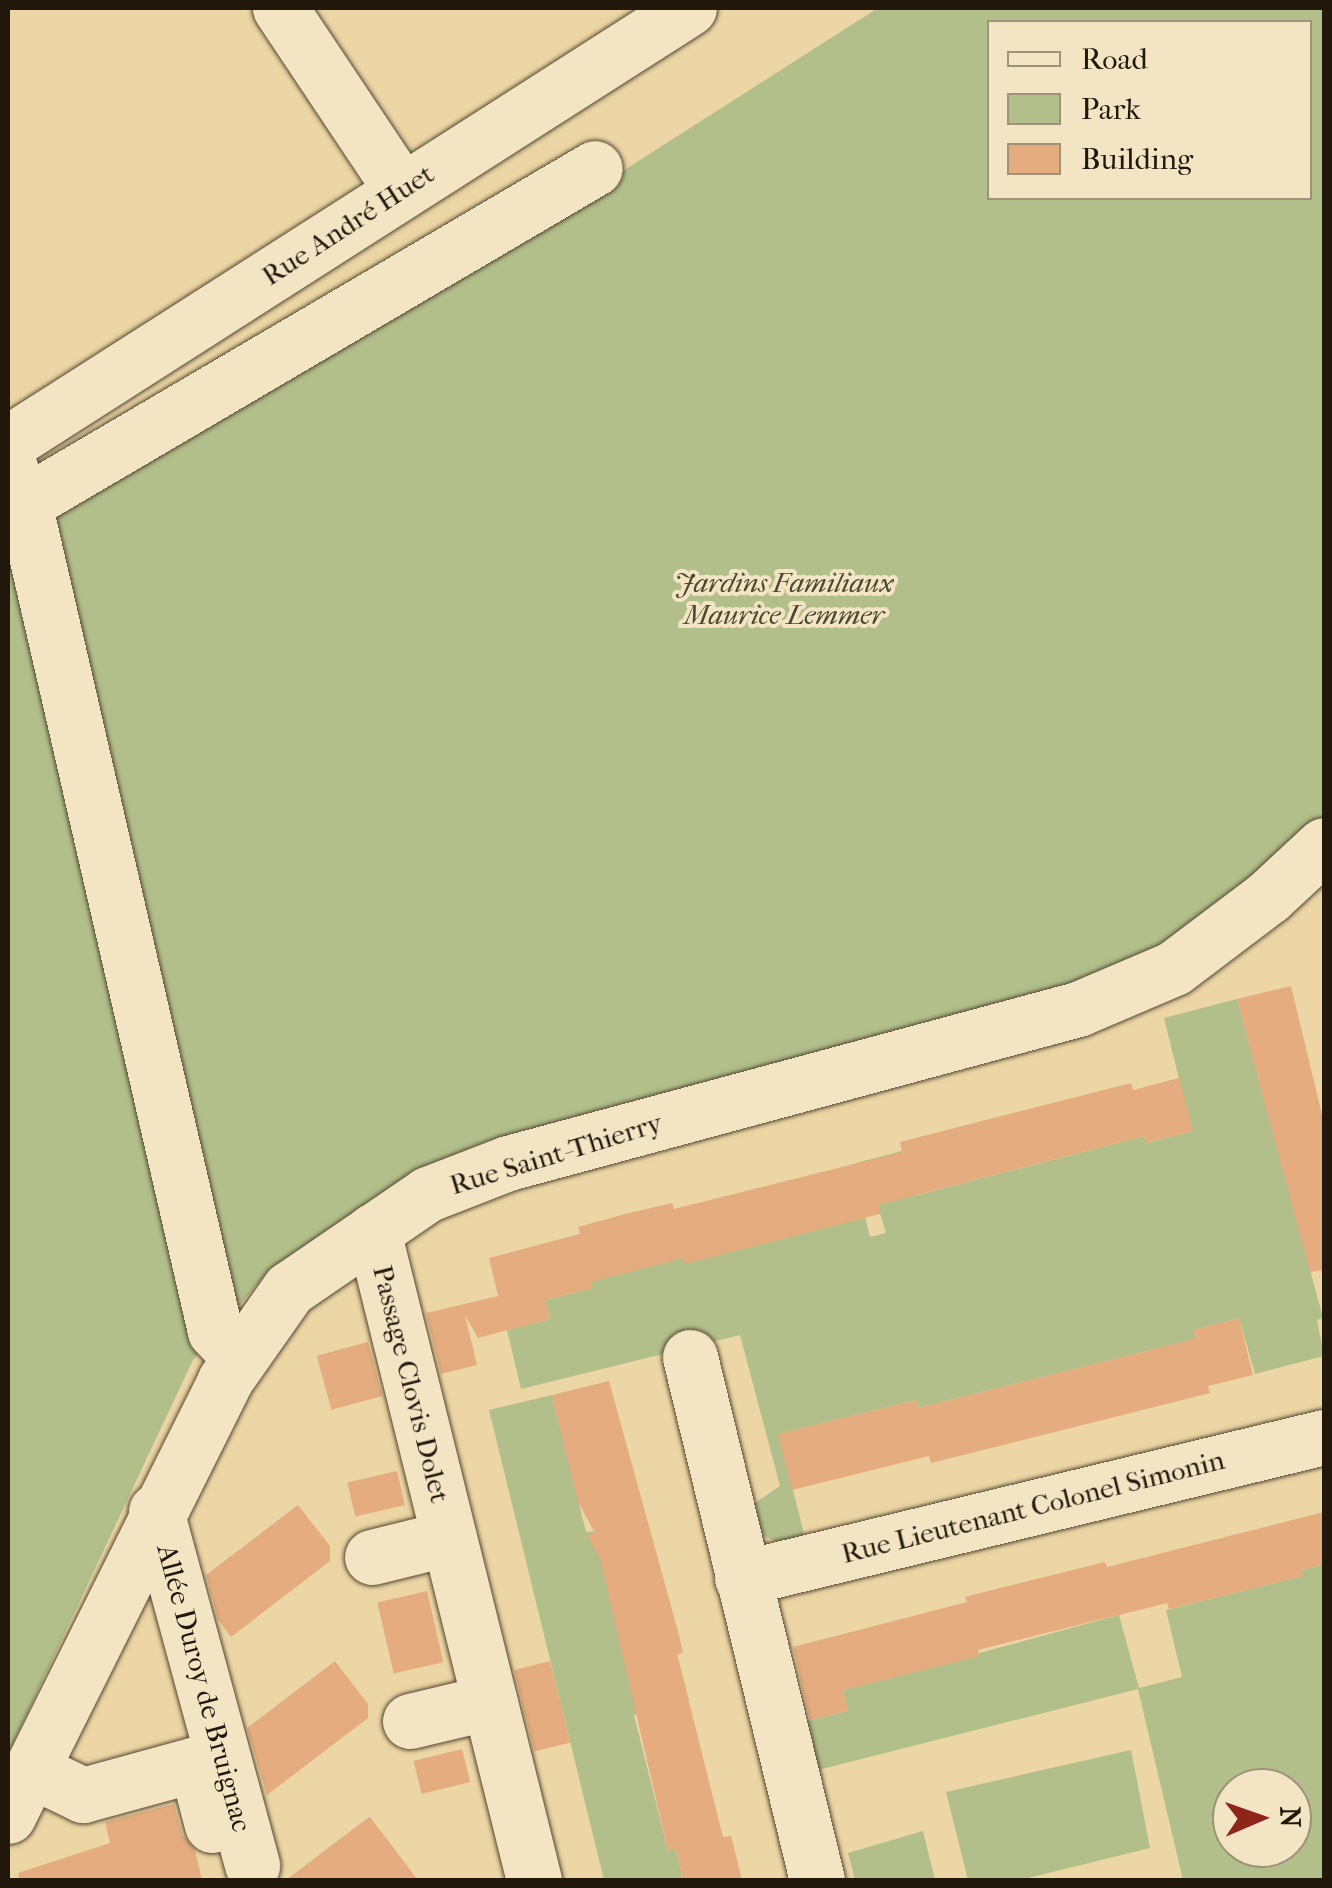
<!DOCTYPE html>
<meta charset="utf-8">
<style>
body{margin:0}
#map{position:relative;width:1332px;height:1888px;overflow:hidden;background:#ecd6a5;font-family:"IM FELL French Canon",serif}
div>[style]{position:absolute}
[style*='--x']{left:calc(var(--x)*1px);top:calc(var(--y)*1px);width:calc(var(--w)*1px);rotate:calc(var(--a)*1deg)}
.green>*{inset:0;background:#b2bf8b}
.building>*{inset:0;background:#e5ac7f;transform-origin:0 0}
.roads{filter:drop-shadow(0 0 2px #544731) drop-shadow(0 0 2px #544731)}
.minor>*{height:55px;margin:-27.5px;padding:0 27.5px;transform-origin:27.5px;border-radius:27.5px;background:#f3e4c4}
span{translate:-50% -50%;white-space:nowrap;text-align:center;line-height:1.15;-webkit-text-stroke:8px #f3e4c4;paint-order:stroke}
.street-label{font-size:28px;color:#21170a}
.park-label{font-size:28px;color:#4c4931;font-style:italic}
.frame{position:absolute;inset:0;border:10px solid #21170a;pointer-events:none}
.legend{position:absolute;left:987px;top:20px;width:325px;height:180px;box-sizing:border-box;background:#f3e4c4;border:2px solid #9f927a;margin:0;padding:12px 18px;list-style:none;font-size:30px;color:#21170a}
.legend li{display:flex;align-items:center;gap:20px;height:50px}
.legend b{width:50px;border:2px solid #9f927a}
.north{position:absolute;left:1212px;top:1768px;width:100px;height:100px;box-sizing:border-box;background:#f3e4c4;border:2px solid #9f927a;border-radius:50%;rotate:88deg;font-size:28px;font-weight:700;line-height:40px;text-align:center;color:#21170a}
.north::after{content:'';display:block;margin:auto;width:35px;height:45px;background:#8f2418;clip-path:polygon(50% 0,100% 100%,50% 72%,0 100%)}
</style>
<div id="map">
<div class="green">
<div style="clip-path:polygon(evenodd,878px 8px,1324px 8px,1324px 821px,1138px 965px,403px 1186px,265px 1275px,193px 1360px,8px 1754px,8px 533px,604px 183px,878px 8px,989px 22px,1310px 22px,1310px 198px,989px 198px,989px 22px)"></div>
<div style="clip-path:polygon(1237px 999px,1323px 1318px,1317px 1320px,1324px 1356px,1255px 1374px,1239px 1318px,1194px 1330px,1196px 1339px,1151px 1350px,918px 1408px,916px 1400px,779px 1434px,804px 1534px,787px 1546px,757px 1533px,746px 1509px,780px 1486px,740px 1335px,521px 1389px,507px 1330px,550px 1319px,545px 1300px,592px 1288px,591px 1281px,683px 1257px,865px 1216px,870px 1237px,886px 1233px,880px 1213px,869px 1215px,856px 1163px,902px 1151px,914px 1196px,1144px 1136px,1147px 1143px,1192px 1131px,1164px 1018px)"></div>
<div style="clip-path:polygon(552px 1395px,586px 1532px,594px 1531px,627px 1666px,677px 1654px,689px 1701px,634px 1715px,668px 1851px,676px 1849px,683px 1880px,604px 1880px,489px 1410px)"></div>
<div style="clip-path:polygon(evenodd,1324px 1564px,1324px 1880px,1183px 1880px,1138px 1689px,814px 1771px,802px 1722px,848px 1711px,843px 1690px,1119px 1615px,1139px 1688px,1182px 1677px,1166px 1610px,1302px 1576px,1302px 1570px,1324px 1564px,1232px 1788px,1292px 1788px,1292px 1848px,1232px 1848px,1232px 1788px)"></div>
<div style="clip-path:polygon(1131px 1750px,1150px 1848px,1020px 1880px,968px 1880px,946px 1792px)"></div>
<div style="clip-path:polygon(923px 1831px,935px 1880px,855px 1880px,848px 1853px)"></div>
</div>
<div class="building">
<div style="clip-path:polygon(1291px 986px,1324px 1123px,1324px 1270px,1310px 1272px,1237px 999px)"></div>
<div style="clip-path:polygon(1179px 1078px,1193px 1131px,1146px 1143px,1144px 1136px,878px 1205px,880px 1214px,685px 1264px,683px 1258px,591px 1282px,593px 1288px,545px 1300px,550px 1319px,478px 1338px,465px 1315px,477px 1365px,441px 1374px,426px 1313px,498px 1296px,489px 1258px,580px 1234px,578px 1227px,625px 1214px,672px 1203px,674px 1209px,902px 1152px,900px 1142px,1131px 1083px,1133px 1090px)"></div>
<div style="clip-path:polygon(1239px 1318px,1253px 1375px,1208px 1386px,1210px 1393px,931px 1463px,929px 1456px,792px 1490px,778px 1434px,916px 1400px,918px 1408px,1151px 1350px,1196px 1338px,1194px 1330px)"></div>
<div style="left:368px;top:1342px;width:56px;height:53px;rotate:75deg"></div>
<div style="clip-path:polygon(609px 1381px,679px 1635px,683px 1653px,677px 1654px,723px 1837px,731px 1836px,742px 1880px,683px 1880px,676px 1849px,668px 1851px,600px 1558px,587px 1535px,595px 1533px,578px 1502px,552px 1395px)"></div>
<div style="left:397px;top:1471px;width:35px;height:51px;rotate:77deg"></div>
<div style="clip-path:polygon(298px 1505px,330px 1546px,330px 1561px,231px 1637px,218px 1620px,206px 1575px)"></div>
<div style="clip-path:polygon(1324px 1512px,1324px 1564px,1302px 1570px,1303px 1576px,1169px 1609px,1167px 1603px,978px 1650px,980px 1656px,843px 1690px,848px 1711px,810px 1720px,793px 1647px,967px 1602px,965px 1597px,992px 1590px,1105px 1562px,1107px 1567px)"></div>
<div style="left:427px;top:1591px;width:73px;height:51px;rotate:77deg"></div>
<div style="clip-path:polygon(335px 1661px,368px 1704px,368px 1718px,267px 1795px,247px 1728px)"></div>
<div style="left:550px;top:1661px;width:84px;height:37px;rotate:76deg"></div>
<div style="left:462px;top:1749px;width:34px;height:50px;rotate:76deg"></div>
<div style="clip-path:polygon(174px 1804px,182px 1834px,195px 1850px,202px 1880px,19px 1880px,18px 1873px,110px 1843px,105px 1822px)"></div>
<div style="clip-path:polygon(370px 1817px,418px 1880px,286px 1880px,365px 1820px)"></div>
</div>
<div class="roads">
<div class="minor">
<div style="--x:280;--y:8;--w:220;--a:56.3"></div>
<div style="--x:8;--y:443;--w:808;--a:-32.57"></div>
<div style="--x:8;--y:462;--w:61;--a:71"></div>
<div style="--x:28;--y:520;--w:832;--a:77.02"></div>
<div style="--x:215;--y:1331;--w:35;--a:47"></div>
<div style="--x:23;--y:504;--w:663;--a:-30.43"></div>
<div style="--x:373;--y:1231;--w:669;--a:76.07"></div>
<div style="--x:690;--y:1357;--w:538;--a:76.35"></div>
<div style="--x:156;--y:1511;--w:367;--a:74.8"></div>
<div style="--x:372;--y:1557;--w:79;--a:-13.9"></div>
<div style="--x:742;--y:1578;--w:599;--a:-13.62"></div>
<div style="--x:410;--y:1721;--w:82;--a:-13.4"></div>
<div style="--x:31;--y:1770;--w:58;--a:25.7"></div>
<div style="--x:83;--y:1795;--w:117;--a:-15.3"></div>
<div style="--x:196;--y:1764;--w:63;--a:75.3"></div>
<div style="--x:8;--y:1816;--w:487;--a:-63.5"></div>
<div style="--x:225;--y:1380;--w:111;--a:-54.9"></div>
<div style="--x:289;--y:1289;--w:168;--a:-34.4"></div>
<div style="--x:428;--y:1194;--w:86;--a:-21.2"></div>
<div style="--x:508;--y:1163;--w:590;--a:-15.12"></div>
<div style="--x:1078;--y:1009;--w:104;--a:-23.1"></div>
<div style="--x:1174;--y:968;--w:118;--a:-37.1"></div>
<div style="--x:1268;--y:897;--w:76;--a:-42.9"></div>
</div>
</div>
<div class="street-label">
<span style="left:348px;top:225px;rotate:-33deg">Rue André Huet</span>
<span style="left:556px;top:1154px;rotate:-17deg">Rue Saint-Thierry</span>
<span style="left:411px;top:1384px;rotate:76deg">Passage Clovis Dolet</span>
<span style="left:1033px;top:1507px;rotate:-14deg">Rue Lieutenant Colonel Simonin</span>
<span style="left:204px;top:1688px;rotate:75deg">Allée Duroy de Bruignac</span>
</div>
<div class="park-label">
<span style="left:784px;top:599px">Jardins Familiaux<br>Maurice Lemmer</span>
</div>
<div class="frame"></div>
<ul class="legend">
<li><b style="height:12px;background:#f3e4c4"></b>Road</li>
<li><b style="height:28px;background:#b2bf8b"></b>Park</li>
<li><b style="height:28px;background:#e5ac7f"></b>Building</li>
</ul>
<div class="north">N</div>
</div>
